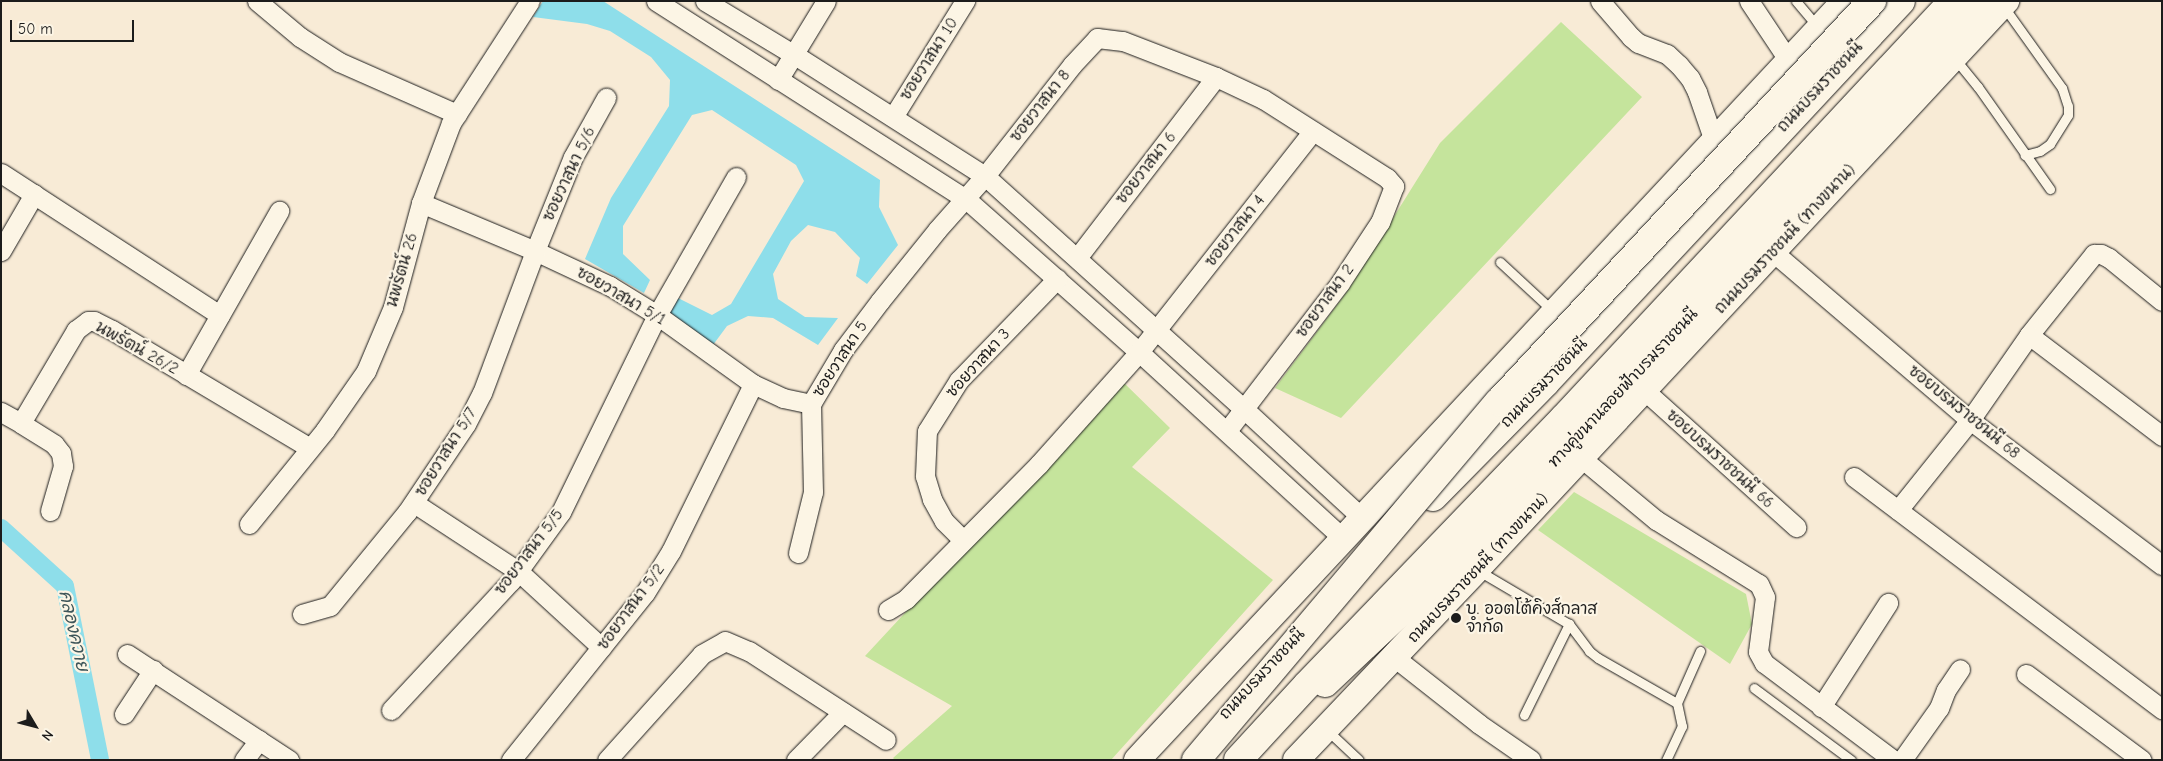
<!DOCTYPE html>
<meta charset="utf-8">
<style>
body{margin:0}
#map{position:relative;width:2163px;height:761px;overflow:hidden;background:#f8ebd6;font-family:"Comic Neue","Playpen Sans Thai",sans-serif}
div>[style]{position:absolute}
[style*='--x']{left:calc(var(--x)*1px);top:calc(var(--y)*1px);width:calc(var(--w)*1px);rotate:calc(var(--a)*1deg)}
.green>*{inset:0;background:#c5e49c}
.water>*{inset:0;background:#8edeea}
.canal>*{height:18px;margin:-9px;padding:0 9px;transform-origin:9px;border-radius:9px;background:#8edeea}
.roads{filter:drop-shadow(0 0 1px #1c1c1c) drop-shadow(0 0 1px #1c1c1c)}
.service>*{height:9px;margin:-4.5px;padding:0 4.5px;transform-origin:4.5px;border-radius:4.5px;background:#fcf5e5}
.minor>*{height:19px;margin:-9.5px;padding:0 9.5px;transform-origin:9.5px;border-radius:9.5px;background:#fcf5e5}
.secondary>*{height:26px;margin:-13px;padding:0 13px;transform-origin:13px;border-radius:13px;background:#fcf5e5}
.primary>*{height:28px;margin:-14px;padding:0 14px;transform-origin:14px;border-radius:14px;background:#fcf5e5}
.trunk>*{height:28px;margin:-14px;padding:0 14px;transform-origin:14px;border-radius:14px;background:#fcf5e5}
.bridges{filter:drop-shadow(0 0 1px #1c1c1c) drop-shadow(0 0 1px #1c1c1c)}
.primary-bridge>*{height:28px;margin:-14px;padding:0 14px;transform-origin:14px;border-radius:14px;background:#fcf5e5}
.dots>*{width:14px;height:14px;translate:-50% -50%;box-sizing:border-box;border:2px solid #fcf5e5;border-radius:50%}
span{translate:-50% -50%;white-space:nowrap;text-align:center;line-height:1.15;-webkit-text-stroke:4.5px #fcf5e5;paint-order:stroke}
.street-label{font-size:16px;color:#1c1c1c}
.poi-label{font-size:16px;color:#1c1c1c}
.left{translate:0 -50%;text-align:left}
.water-label{font-size:18px;color:#3e565a;font-style:italic}
.frame{position:absolute;inset:0;border:2px solid #1c1c1c;pointer-events:none}
.north{position:absolute;left:10px;top:701px;width:50px;height:50px;-webkit-text-stroke:4px #fcf5e5;paint-order:stroke;rotate:127deg;font-size:14px;font-weight:700;line-height:20px;text-align:center;color:#1c1c1c}
.north::after{content:'';display:block;margin:auto;width:18px;height:22px;background:#1c1c1c;clip-path:polygon(50% 0,100% 100%,50% 72%,0 100%)}
.scale{position:absolute;left:10px;top:20px;width:124px;height:22px;box-sizing:border-box;border:2px solid #1c1c1c;border-top:0;padding-left:6px;font-size:15px;line-height:18px;white-space:nowrap;color:#1c1c1c;-webkit-text-stroke:4px #fcf5e5;paint-order:stroke}
</style>
<div id="map">
<div class="green">
<div style="clip-path:polygon(1561px 22px,1642px 97px,1341px 418px,1275px 388px,1348px 290px,1440px 143px)"></div>
<div style="clip-path:polygon(1121px 380px,1170px 428px,1132px 467px,1273px 580px,1111px 760px,895px 760px,893px 758px,952px 706px,865px 656px)"></div>
<div style="clip-path:polygon(1574px 492px,1746px 594px,1752px 624px,1730px 664px,1538px 530px)"></div>
</div>
<div class="water">
<div style="clip-path:polygon(543px 1px,603px 1px,880px 180px,879px 207px,898px 245px,867px 284px,856px 276px,860px 258px,835px 232px,808px 225px,791px 241px,773px 274px,778px 299px,805px 317px,838px 318px,818px 345px,773px 318px,748px 316px,727px 326px,713px 345px,668px 311px,678px 298px,712px 315px,731px 304px,804px 181px,796px 165px,712px 110px,692px 115px,623px 226px,623px 254px,650px 280px,644px 293px,585px 259px,611px 198px,669px 106px,670px 80px,651px 57px,610px 31px,587px 24px,533px 17px)"></div>
</div>
<div class="canal">
<div style="--x:1;--y:528;--w:86;--a:42.2"></div>
<div style="--x:65;--y:586;--w:177;--a:78.6"></div>
</div>
<div class="roads">
<div class="service">
<div style="--x:1796;--y:1;--w:33;--a:50"></div>
<div style="--x:2004;--y:7;--w:100;--a:54.4"></div>
<div style="--x:2062;--y:88;--w:19;--a:72"></div>
<div style="--x:2068;--y:106;--w:9;--a:90"></div>
<div style="--x:2068;--y:115;--w:34;--a:122"></div>
<div style="--x:2050;--y:144;--w:12;--a:145"></div>
<div style="--x:2040;--y:151;--w:16;--a:165"></div>
<div style="--x:1956;--y:60;--w:35;--a:51"></div>
<div style="--x:1978;--y:87;--w:125;--a:54.8"></div>
<div style="--x:1500;--y:262;--w:72;--a:42.8"></div>
<div style="--x:1479;--y:571;--w:104;--a:30.5"></div>
<div style="--x:1569;--y:624;--w:34;--a:53"></div>
<div style="--x:1589;--y:651;--w:11;--a:38"></div>
<div style="--x:1598;--y:658;--w:91;--a:29.7"></div>
<div style="--x:1677;--y:703;--w:24;--a:78"></div>
<div style="--x:1682;--y:726;--w:38;--a:115"></div>
<div style="--x:1754;--y:688;--w:121;--a:36.6"></div>
<div style="--x:1677;--y:703;--w:57;--a:-66.1"></div>
<div style="--x:1524;--y:715;--w:102;--a:-63.7"></div>
<div style="--x:1328;--y:731;--w:42;--a:43.1"></div>
</div>
<div class="minor">
<div style="--x:257;--y:1;--w:56;--a:39.9"></div>
<div style="--x:300;--y:37;--w:46;--a:32.7"></div>
<div style="--x:339;--y:62;--w:129;--a:23.8"></div>
<div style="--x:656;--y:1;--w:368;--a:32.6"></div>
<div style="--x:966;--y:199;--w:231;--a:41.5"></div>
<div style="--x:1139;--y:352;--w:277;--a:42.4"></div>
<div style="--x:705;--y:1;--w:109;--a:31.1"></div>
<div style="--x:798;--y:57;--w:222;--a:32.5"></div>
<div style="--x:985;--y:176;--w:348;--a:42"></div>
<div style="--x:1244;--y:409;--w:162;--a:42.7"></div>
<div style="--x:1600;--y:1;--w:48;--a:49.3"></div>
<div style="--x:1631;--y:37;--w:9;--a:41"></div>
<div style="--x:1638;--y:43;--w:31;--a:21"></div>
<div style="--x:1667;--y:54;--w:16;--a:43"></div>
<div style="--x:1679;--y:65;--w:17;--a:50"></div>
<div style="--x:1690;--y:78;--w:16;--a:63"></div>
<div style="--x:1697;--y:92;--w:52;--a:70.9"></div>
<div style="--x:1749;--y:1;--w:72;--a:56.3"></div>
<div style="--x:778;--y:80;--w:92;--a:-58.7"></div>
<div style="--x:893;--y:117;--w:137;--a:-58.2"></div>
<div style="--x:1;--y:173;--w:261;--a:33"></div>
<div style="--x:421;--y:203;--w:124;--a:22.8"></div>
<div style="--x:535;--y:251;--w:83;--a:25"></div>
<div style="--x:610;--y:286;--w:55;--a:31.7"></div>
<div style="--x:657;--y:315;--w:118;--a:35.7"></div>
<div style="--x:753;--y:384;--w:33;--a:25"></div>
<div style="--x:783;--y:398;--w:29;--a:12"></div>
<div style="--x:1;--y:251;--w:66;--a:-59.9"></div>
<div style="--x:1773;--y:252;--w:259;--a:40.5"></div>
<div style="--x:1970;--y:420;--w:241;--a:37.1"></div>
<div style="--x:1077;--y:258;--w:228;--a:-52.5"></div>
<div style="--x:2029;--y:335;--w:104;--a:-51.3"></div>
<div style="--x:2094;--y:254;--w:7;--a:0"></div>
<div style="--x:2101;--y:254;--w:9;--a:27"></div>
<div style="--x:2109;--y:258;--w:68;--a:39.1"></div>
<div style="--x:186;--y:375;--w:189;--a:-60.4"></div>
<div style="--x:1644;--y:390;--w:205;--a:42"></div>
<div style="--x:1;--y:412;--w:23;--a:29"></div>
<div style="--x:1580;--y:457;--w:99;--a:39.7"></div>
<div style="--x:1656;--y:520;--w:121;--a:31.9"></div>
<div style="--x:1759;--y:584;--w:14;--a:65"></div>
<div style="--x:1765;--y:597;--w:55;--a:97.3"></div>
<div style="--x:1758;--y:652;--w:13;--a:61"></div>
<div style="--x:1764;--y:663;--w:161;--a:36.9"></div>
<div style="--x:1854;--y:477;--w:386;--a:37"></div>
<div style="--x:414;--y:503;--w:124;--a:33.2"></div>
<div style="--x:518;--y:571;--w:113;--a:42.5"></div>
<div style="--x:1898;--y:510;--w:115;--a:-51.3"></div>
<div style="--x:1970;--y:420;--w:103;--a:-55.2"></div>
<div style="--x:2029;--y:335;--w:167;--a:37.2"></div>
<div style="--x:50;--y:511;--w:47;--a:-73.9"></div>
<div style="--x:63;--y:466;--w:13;--a:-99"></div>
<div style="--x:61;--y:453;--w:11;--a:-128"></div>
<div style="--x:54;--y:444;--w:39;--a:-148"></div>
<div style="--x:21;--y:423;--w:108;--a:-59.4"></div>
<div style="--x:76;--y:330;--w:15;--a:-37"></div>
<div style="--x:88;--y:321;--w:6;--a:0"></div>
<div style="--x:94;--y:321;--w:20;--a:27"></div>
<div style="--x:112;--y:330;--w:230;--a:30.8"></div>
<div style="--x:249;--y:524;--w:121;--a:-51"></div>
<div style="--x:325;--y:430;--w:72;--a:-55.2"></div>
<div style="--x:366;--y:371;--w:69;--a:-67.1"></div>
<div style="--x:393;--y:307;--w:108;--a:-74.9"></div>
<div style="--x:421;--y:203;--w:85;--a:-69.4"></div>
<div style="--x:451;--y:123;--w:145;--a:-57.1"></div>
<div style="--x:963;--y:540;--w:27;--a:-135"></div>
<div style="--x:944;--y:521;--w:25;--a:-119"></div>
<div style="--x:932;--y:499;--w:24;--a:-107"></div>
<div style="--x:925;--y:476;--w:45;--a:-87.5"></div>
<div style="--x:927;--y:431;--w:60;--a:-57.9"></div>
<div style="--x:959;--y:380;--w:141;--a:-45.9"></div>
<div style="--x:798;--y:553;--w:63;--a:-76.2"></div>
<div style="--x:813;--y:492;--w:88;--a:-91.3"></div>
<div style="--x:811;--y:404;--w:63;--a:-59.3"></div>
<div style="--x:843;--y:350;--w:61;--a:-52.9"></div>
<div style="--x:880;--y:301;--w:91;--a:-51.2"></div>
<div style="--x:937;--y:230;--w:72;--a:-48.4"></div>
<div style="--x:985;--y:176;--w:141;--a:-51.9"></div>
<div style="--x:1072;--y:65;--w:37;--a:-47"></div>
<div style="--x:1097;--y:38;--w:26;--a:7"></div>
<div style="--x:1123;--y:41;--w:100;--a:21.2"></div>
<div style="--x:1216;--y:77;--w:52;--a:25.1"></div>
<div style="--x:1263;--y:99;--w:147;--a:32.5"></div>
<div style="--x:1387;--y:178;--w:11;--a:49"></div>
<div style="--x:1394;--y:186;--w:39;--a:111"></div>
<div style="--x:1380;--y:222;--w:73;--a:123.3"></div>
<div style="--x:1340;--y:283;--w:186;--a:127.4"></div>
<div style="--x:888;--y:610;--w:21;--a:-31"></div>
<div style="--x:906;--y:599;--w:190;--a:-45.4"></div>
<div style="--x:1039;--y:464;--w:150;--a:-48.2"></div>
<div style="--x:1139;--y:352;--w:281;--a:-51.8"></div>
<div style="--x:302;--y:614;--w:29;--a:-16"></div>
<div style="--x:330;--y:606;--w:122;--a:-50.7"></div>
<div style="--x:407;--y:512;--w:106;--a:-56.2"></div>
<div style="--x:466;--y:424;--w:35;--a:-63"></div>
<div style="--x:482;--y:393;--w:152;--a:-69.5"></div>
<div style="--x:535;--y:251;--w:101;--a:-68"></div>
<div style="--x:573;--y:157;--w:68;--a:-60.8"></div>
<div style="--x:127;--y:654;--w:194;--a:33.2"></div>
<div style="--x:1394;--y:657;--w:108;--a:38.2"></div>
<div style="--x:1479;--y:724;--w:63;--a:34.7"></div>
<div style="--x:2026;--y:674;--w:144;--a:36.6"></div>
<div style="--x:1821;--y:707;--w:124;--a:-57.2"></div>
<div style="--x:391;--y:710;--w:176;--a:-47.1"></div>
<div style="--x:511;--y:581;--w:85;--a:-54.1"></div>
<div style="--x:561;--y:512;--w:219;--a:-64"></div>
<div style="--x:657;--y:315;--w:159;--a:-60.2"></div>
<div style="--x:124;--y:714;--w:53;--a:-56.6"></div>
<div style="--x:244;--y:760;--w:25;--a:-53"></div>
<div style="--x:511;--y:760;--w:214;--a:-51.3"></div>
<div style="--x:645;--y:593;--w:49;--a:-58.2"></div>
<div style="--x:671;--y:551;--w:186;--a:-63.8"></div>
<div style="--x:607;--y:760;--w:142;--a:-48.1"></div>
<div style="--x:702;--y:654;--w:26;--a:-29"></div>
<div style="--x:725;--y:641;--w:26;--a:23"></div>
<div style="--x:749;--y:651;--w:163;--a:33"></div>
<div style="--x:796;--y:760;--w:67;--a:-45.6"></div>
<div style="--x:1902;--y:760;--w:64;--a:-54.6"></div>
<div style="--x:1939;--y:708;--w:19;--a:-69"></div>
<div style="--x:1946;--y:690;--w:25;--a:-56"></div>
</div>
<div class="secondary">
<div style="--x:1137;--y:760;--w:1038;--a:-46.99"></div>
<div style="--x:1296;--y:760;--w:262;--a:-46.5"></div>
<div style="--x:1476;--y:570;--w:778;--a:-47.03"></div>
</div>
<div class="primary">
<div style="--x:1325;--y:683;--w:190;--a:-43.3"></div>
<div style="--x:1463;--y:553;--w:120;--a:-45.3"></div>
<div style="--x:1547;--y:468;--w:640;--a:-46.9"></div>
</div>
<div class="trunk">
<div style="--x:1433;--y:497;--w:160;--a:-45.5"></div>
<div style="--x:1545;--y:383;--w:522;--a:-47.02"></div>
<div style="--x:1238;--y:760;--w:102;--a:-47.4"></div>
<div style="--x:1307;--y:685;--w:371;--a:-46.1"></div>
<div style="--x:1564;--y:418;--w:570;--a:-46.99"></div>
</div>
</div>
<div class="bridges">
<div class="primary-bridge">
<div style="--x:1196;--y:760;--w:469;--a:-49.8"></div>
<div style="--x:1499;--y:402;--w:548;--a:-47.07"></div>
</div>
</div>
<div class="dots">
<div style="left:1456px;top:618px;background:#1c1c1c"></div>
</div>
<div class="street-label">
<span style="left:929px;top:59px;rotate:-58deg">ซอยวาสนา 10</span>
<span style="left:1820px;top:87px;rotate:-47deg">ถนนบรมราชชนนี</span>
<span style="left:1040px;top:106px;rotate:-52deg">ซอยวาสนา 8</span>
<span style="left:1146px;top:168px;rotate:-52deg">ซอยวาสนา 6</span>
<span style="left:569px;top:174px;rotate:-65deg">ซอยวาสนา 5/6</span>
<span style="left:1235px;top:231px;rotate:-52deg">ซอยวาสนา 4</span>
<span style="left:1785px;top:239px;rotate:-47deg">ถนนบรมราชชนนี (ทางขนาน)</span>
<span style="left:402px;top:270px;rotate:-74deg">นพรัตน์ 26</span>
<span style="left:621px;top:296px;rotate:30deg">ซอยวาสนา 5/1</span>
<span style="left:1325px;top:301px;rotate:-54deg">ซอยวาสนา 2</span>
<span style="left:137px;top:348px;rotate:29deg">นพรัตน์ 26/2</span>
<span style="left:840px;top:359px;rotate:-57deg">ซอยวาสนา 5</span>
<span style="left:978px;top:363px;rotate:-48deg">ซอยวาสนา 3</span>
<span style="left:1544px;top:383px;rotate:-46deg">ถนนบรมราชชนนี</span>
<span style="left:1623px;top:388px;rotate:-47deg">ทางคู่ขนานลอยฟ้าบรมราชชนนี</span>
<span style="left:1964px;top:412px;rotate:39deg">ซอยบรมราชชนนี 68</span>
<span style="left:446px;top:452px;rotate:-58deg">ซอยวาสนา 5/7</span>
<span style="left:1720px;top:459px;rotate:42deg">ซอยบรมราชชนนี 66</span>
<span style="left:529px;top:552px;rotate:-53deg">ซอยวาสนา 5/5</span>
<span style="left:1478px;top:568px;rotate:-47deg">ถนนบรมราชชนนี (ทางขนาน)</span>
<span style="left:631px;top:607px;rotate:-54deg">ซอยวาสนา 5/2</span>
<span style="left:1262px;top:674px;rotate:-47deg">ถนนบรมราชชนนี</span>
</div>
<div class="poi-label">
<span class="left" style="left:1466px;top:618px">บ. ออตโต้คิงส์กลาส<br>จำกัด</span>
</div>
<div class="water-label">
<span style="left:73px;top:631px;rotate:77deg">คลองควาย</span>
</div>
<div class="frame"></div>
<div class="north">N</div>
<div class="scale">50 m</div>
</div>
